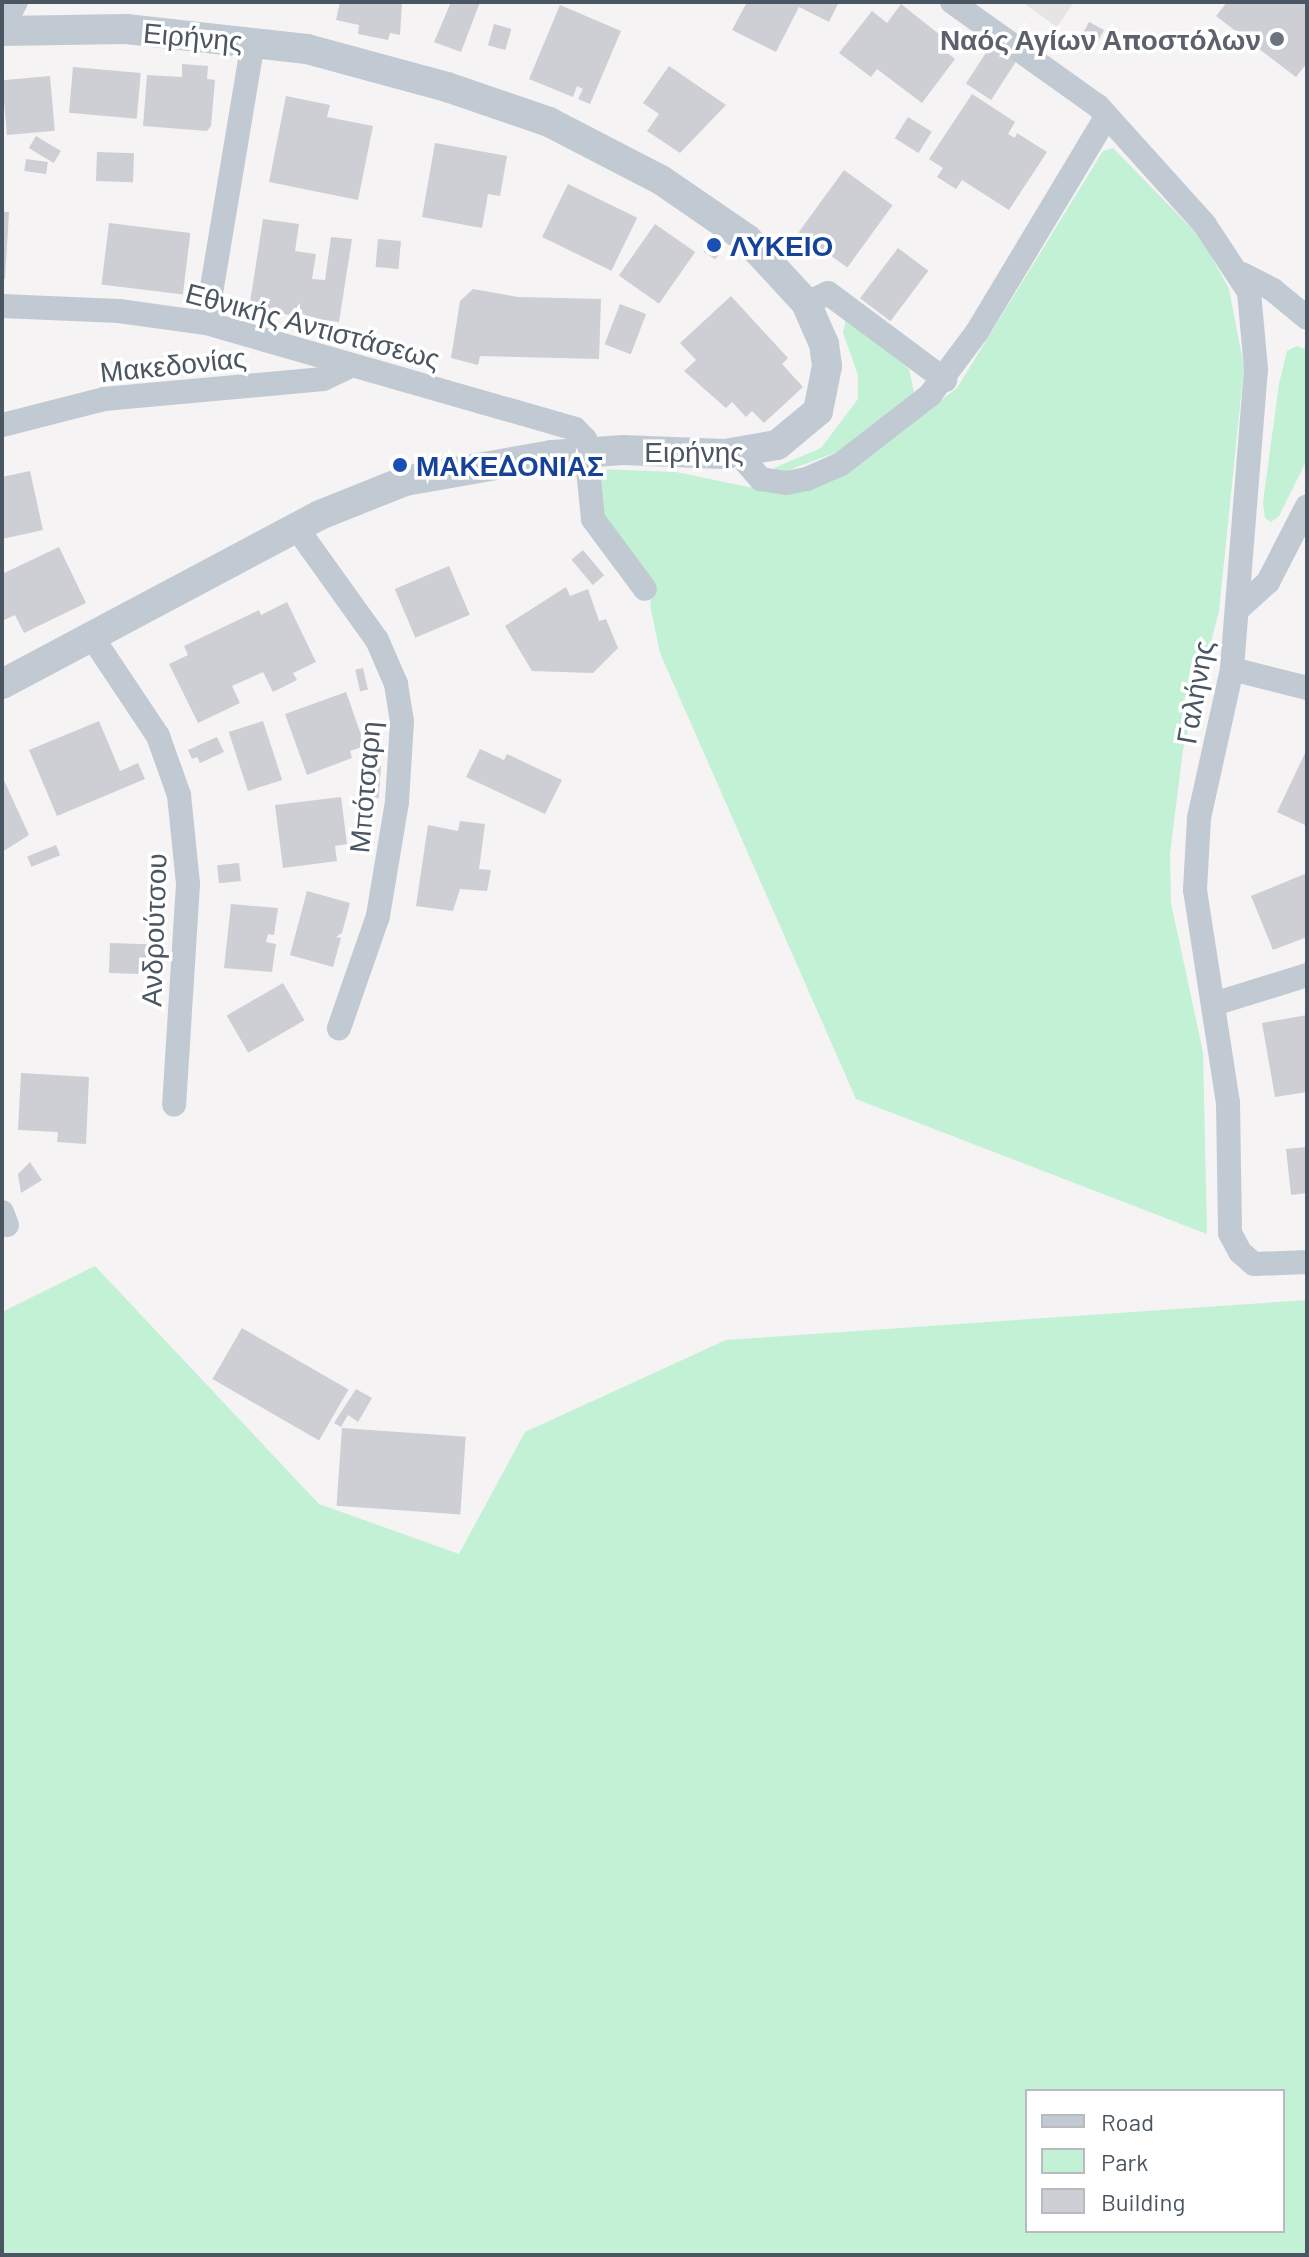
<!DOCTYPE html>
<meta charset="utf-8">
<style>
body{margin:0}
#map{position:relative;width:1309px;height:2257px;overflow:hidden;background:#f5f3f3;font-family:Barlow,sans-serif}
div>[style]{position:absolute}
[style*='--x']{left:calc(var(--x)*1px);top:calc(var(--y)*1px);width:calc(var(--w)*1px);rotate:calc(var(--a)*1deg)}
.education>*{inset:0;background:#e6e4e5}
.green>*{inset:0;background:#c3f1d5}
.building>*{inset:0;background:#cdcfd5;transform-origin:0 0}
.minor>*{height:24px;margin:-12px;padding:0 12px;transform-origin:12px;border-radius:12px;background:#c1cad2}
.tertiary>*{height:30px;margin:-15px;padding:0 15px;transform-origin:15px;border-radius:15px;background:#c1cad2}
.dots>*{width:22px;height:22px;translate:-50% -50%;box-sizing:border-box;border:4px solid #fff;border-radius:50%}
span{translate:-50% -50%;white-space:nowrap;text-align:center;line-height:1.15;-webkit-text-stroke:7px #fff;paint-order:stroke}
.street-label{font-size:28px;color:#4a5661}
.worship-label{font-size:28px;color:#5b616d;font-weight:700}
.right{translate:-100% -50%;text-align:right}
.transit-label{font-size:28px;color:#164399;font-weight:700}
.left{translate:0 -50%;text-align:left}
.frame{position:absolute;inset:0;border:4px solid #4a5661;pointer-events:none}
.legend{position:absolute;left:1025px;top:2089px;width:260px;height:144px;box-sizing:border-box;background:#fff;border:2px solid #b7bbc0;margin:0;padding:10px 14px;list-style:none;font-size:24px;color:#4a5661}
.legend li{display:flex;align-items:center;gap:16px;height:40px}
.legend b{width:40px;border:2px solid #b7bbc0}
</style>
<div id="map">
<div class="education">
<div style="clip-path:polygon(1022px 2px,1074px 2px,1057px 27px)"></div>
</div>
<div class="green">
<div style="clip-path:polygon(1113px 148px,1202px 239px,1229px 289px,1244px 367px,1219px 611px,1183px 750px,1170px 854px,1171px 903px,1203px 1052px,1207px 1234px,856px 1099px,660px 653px,650px 605px,653px 589px,609px 531px,592px 477px,598px 469px,676px 472px,777px 493px,845px 474px,957px 388px,1103px 151px)"></div>
<div style="clip-path:polygon(846px 317px,909px 369px,914px 392px,845px 449px,781px 473px,774px 468px,821px 448px,858px 399px,858px 375px,843px 333px)"></div>
<div style="clip-path:polygon(1297px 346px,1307px 350px,1307px 460px,1279px 516px,1271px 522px,1265px 518px,1263px 502px,1279px 384px,1287px 351px)"></div>
<div style="clip-path:polygon(evenodd,95px 1266px,319px 1504px,459px 1554px,525px 1432px,726px 1340px,1307px 1300px,1307px 2255px,2px 2255px,2px 1312px,95px 1266px,1027px 2091px,1283px 2091px,1283px 2231px,1027px 2231px,1027px 2091px)"></div>
</div>
<div class="building">
<div style="clip-path:polygon(340px 2px,402px 2px,400px 35px,390px 33px,388px 40px,358px 34px,359px 25px,336px 20px)"></div>
<div style="clip-path:polygon(451px 2px,480px 2px,461px 52px,434px 42px)"></div>
<div style="clip-path:polygon(747px 2px,839px 2px,829px 22px,799px 7px,776px 52px,732px 30px)"></div>
<div style="clip-path:polygon(1227px 2px,1307px 2px,1307px 63px,1296px 77px,1216px 16px)"></div>
<div style="clip-path:polygon(901px 4px,944px 38px,938px 46px,955px 59px,922px 103px,877px 69px,871px 77px,839px 53px,872px 11px,887px 23px)"></div>
<div style="clip-path:polygon(560px 5px,621px 31px,590px 104px,578px 99px,583px 89px,577px 86px,573px 97px,529px 79px)"></div>
<div style="left:1089px;top:22px;width:17px;height:15px;rotate:28deg"></div>
<div style="left:494px;top:24px;width:18px;height:22px;rotate:16deg"></div>
<div style="left:991px;top:45px;width:30px;height:46px;rotate:33deg"></div>
<div style="clip-path:polygon(182px 64px,208px 66px,207px 79px,215px 80px,211px 126px,207px 131px,143px 126px,147px 75px,182px 77px)"></div>
<div style="clip-path:polygon(669px 66px,726px 105px,680px 153px,647px 131px,659px 114px,643px 103px)"></div>
<div style="left:73px;top:67px;width:68px;height:46px;rotate:5deg"></div>
<div style="left:50px;top:76px;width:55px;height:48px;rotate:85deg"></div>
<div style="clip-path:polygon(972px 94px,1015px 122px,1008px 134px,1015px 138px,1017px 133px,1047px 152px,1009px 210px,962px 180px,956px 189px,937px 177px,943px 168px,929px 159px)"></div>
<div style="clip-path:polygon(286px 96px,330px 105px,327px 117px,373px 126px,358px 200px,269px 182px)"></div>
<div style="left:908px;top:117px;width:28px;height:25px;rotate:32deg"></div>
<div style="left:36px;top:136px;width:29px;height:14px;rotate:31deg"></div>
<div style="clip-path:polygon(435px 143px,507px 156px,500px 196px,488px 194px,482px 228px,422px 217px)"></div>
<div style="left:97px;top:152px;width:37px;height:29px;rotate:2deg"></div>
<div style="left:26px;top:159px;width:22px;height:12px;rotate:8deg"></div>
<div style="left:844px;top:170px;width:60px;height:77px;rotate:36deg"></div>
<div style="left:568px;top:184px;width:77px;height:59px;rotate:26deg"></div>
<div style="clip-path:polygon(2px 212px,9px 212px,5px 279px,2px 279px)"></div>
<div style="clip-path:polygon(263px 219px,299px 224px,295px 251px,316px 254px,312px 279px,325px 280px,331px 237px,352px 239px,339px 322px,249px 309px)"></div>
<div style="left:109px;top:223px;width:82px;height:62px;rotate:7deg"></div>
<div style="left:655px;top:224px;width:49px;height:63px;rotate:35deg"></div>
<div style="left:378px;top:239px;width:23px;height:28px;rotate:5deg"></div>
<div style="left:711px;top:241px;width:14px;height:13px;rotate:34deg"></div>
<div style="left:898px;top:248px;width:38px;height:63px;rotate:37deg"></div>
<div style="clip-path:polygon(473px 289px,518px 297px,601px 299px,599px 359px,480px 356px,478px 365px,451px 358px,460px 301px)"></div>
<div style="clip-path:polygon(731px 296px,788px 358px,782px 364px,803px 387px,764px 423px,752px 411px,746px 417px,732px 402px,726px 408px,684px 371px,696px 360px,680px 343px)"></div>
<div style="left:620px;top:304px;width:28px;height:43px;rotate:21deg"></div>
<div style="clip-path:polygon(30px 471px,43px 530px,2px 539px,2px 477px)"></div>
<div style="clip-path:polygon(59px 547px,86px 603px,24px 633px,15px 615px,4px 620px,2px 615px,2px 574px)"></div>
<div style="left:583px;top:550px;width:33px;height:15px;rotate:50deg"></div>
<div style="left:449px;top:566px;width:53px;height:59px;rotate:67deg"></div>
<div style="clip-path:polygon(566px 587px,570px 596px,588px 589px,599px 621px,606px 619px,618px 648px,593px 673px,532px 671px,505px 626px)"></div>
<div style="clip-path:polygon(287px 602px,316px 662px,293px 673px,297px 680px,273px 692px,263px 672px,232px 686px,240px 703px,198px 723px,169px 664px,188px 655px,184px 646px,259px 610px,261px 615px)"></div>
<div style="left:363px;top:668px;width:22px;height:8px;rotate:77deg"></div>
<div style="clip-path:polygon(346px 692px,365px 746px,350px 751px,352px 758px,307px 775px,285px 714px)"></div>
<div style="clip-path:polygon(99px 721px,120px 771px,138px 763px,145px 779px,57px 816px,29px 750px)"></div>
<div style="left:263px;top:721px;width:62px;height:36px;rotate:72deg"></div>
<div style="clip-path:polygon(217px 737px,224px 752px,200px 763px,197px 757px,192px 759px,188px 750px)"></div>
<div style="clip-path:polygon(480px 749px,504px 760px,507px 754px,562px 780px,545px 814px,466px 777px)"></div>
<div style="clip-path:polygon(1307px 749px,1307px 826px,1277px 812px)"></div>
<div style="left:366px;top:765px;width:15px;height:32px;rotate:4deg"></div>
<div style="clip-path:polygon(2px 776px,29px 835px,2px 852px)"></div>
<div style="clip-path:polygon(341px 797px,347px 844px,335px 846px,337px 861px,283px 868px,275px 805px)"></div>
<div style="clip-path:polygon(460px 821px,485px 824px,479px 869px,491px 870px,487px 891px,460px 889px,453px 911px,416px 906px,428px 825px,458px 831px)"></div>
<div style="left:56px;top:845px;width:11px;height:31px;rotate:68deg"></div>
<div style="left:239px;top:863px;width:18px;height:22px;rotate:84deg"></div>
<div style="clip-path:polygon(1307px 873px,1307px 937px,1273px 950px,1251px 896px)"></div>
<div style="clip-path:polygon(307px 891px,350px 903px,342px 933px,336px 937px,341px 938px,333px 967px,290px 955px)"></div>
<div style="clip-path:polygon(231px 904px,278px 908px,274px 935px,268px 934px,266px 942px,276px 944px,272px 972px,224px 968px)"></div>
<div style="left:110px;top:943px;width:37px;height:30px;rotate:2deg"></div>
<div style="left:283px;top:983px;width:43px;height:65px;rotate:60deg"></div>
<div style="clip-path:polygon(1307px 1015px,1307px 1092px,1275px 1097px,1262px 1023px)"></div>
<div style="clip-path:polygon(21px 1073px,89px 1077px,86px 1144px,57px 1142px,58px 1132px,18px 1130px)"></div>
<div style="clip-path:polygon(1307px 1147px,1307px 1193px,1291px 1195px,1286px 1149px)"></div>
<div style="clip-path:polygon(30px 1162px,42px 1180px,21px 1193px,18px 1174px)"></div>
<div style="left:242px;top:1328px;width:123px;height:59px;rotate:30deg"></div>
<div style="clip-path:polygon(356px 1389px,372px 1398px,358px 1422px,348px 1415px,341px 1427px,334px 1423px)"></div>
<div style="left:342px;top:1428px;width:124px;height:78px;rotate:4deg"></div>
</div>
<div class="minor">
<div style="--x:952;--y:2;--w:179;--a:35.5"></div>
<div style="--x:1098;--y:106;--w:160;--a:48"></div>
<div style="--x:1205;--y:225;--w:80;--a:56.7"></div>
<div style="--x:1249;--y:292;--w:77;--a:84.8"></div>
<div style="--x:1256;--y:369;--w:301;--a:94.6"></div>
<div style="--x:1232;--y:669;--w:153;--a:102.5"></div>
<div style="--x:1199;--y:818;--w:72;--a:93.2"></div>
<div style="--x:1195;--y:890;--w:216;--a:81.2"></div>
<div style="--x:1228;--y:1103;--w:130;--a:89.1"></div>
<div style="--x:1230;--y:1233;--w:21;--a:62"></div>
<div style="--x:1240;--y:1252;--w:18;--a:41"></div>
<div style="--x:1254;--y:1264;--w:53;--a:-2.2"></div>
<div style="--x:2;--y:28;--w:30;--a:-62"></div>
<div style="--x:1242;--y:274;--w:35;--a:27"></div>
<div style="--x:1273;--y:290;--w:44;--a:39.5"></div>
<div style="--x:806;--y:303;--w:24;--a:-24"></div>
<div style="--x:828;--y:293;--w:146;--a:36.6"></div>
<div style="--x:2;--y:306;--w:117;--a:2.4"></div>
<div style="--x:119;--y:311;--w:88;--a:7.9"></div>
<div style="--x:206;--y:323;--w:384;--a:16"></div>
<div style="--x:575;--y:429;--w:14;--a:45"></div>
<div style="--x:585;--y:439;--w:80;--a:84.3"></div>
<div style="--x:593;--y:519;--w:87;--a:53.4"></div>
<div style="--x:206;--y:323;--w:286;--a:-80.5"></div>
<div style="--x:2;--y:425;--w:105;--a:-14.3"></div>
<div style="--x:104;--y:399;--w:220;--a:-5.2"></div>
<div style="--x:323;--y:379;--w:29;--a:-25"></div>
<div style="--x:738;--y:453;--w:35;--a:49"></div>
<div style="--x:761;--y:479;--w:25;--a:9"></div>
<div style="--x:786;--y:483;--w:21;--a:-11"></div>
<div style="--x:807;--y:479;--w:37;--a:-24"></div>
<div style="--x:841;--y:464;--w:113;--a:-37.8"></div>
<div style="--x:930;--y:395;--w:79;--a:-53.3"></div>
<div style="--x:977;--y:332;--w:252;--a:-59"></div>
<div style="--x:296;--y:527;--w:139;--a:54.4"></div>
<div style="--x:377;--y:640;--w:48;--a:66.6"></div>
<div style="--x:396;--y:684;--w:38;--a:81"></div>
<div style="--x:402;--y:722;--w:80;--a:93.6"></div>
<div style="--x:397;--y:802;--w:116;--a:99.5"></div>
<div style="--x:378;--y:916;--w:119;--a:109.2"></div>
<div style="--x:1237;--y:610;--w:42;--a:-42.1"></div>
<div style="--x:1268;--y:582;--w:85;--a:-62.8"></div>
<div style="--x:92;--y:637;--w:119;--a:56.3"></div>
<div style="--x:158;--y:736;--w:63;--a:70.4"></div>
<div style="--x:179;--y:795;--w:89;--a:84.2"></div>
<div style="--x:188;--y:884;--w:221;--a:93.6"></div>
<div style="--x:1232;--y:669;--w:77;--a:14.2"></div>
<div style="--x:1214;--y:1004;--w:97;--a:-17.3"></div>
<div style="--x:2;--y:1212;--w:14;--a:69"></div>
</div>
<div class="tertiary">
<div style="--x:2;--y:31;--w:124;--a:-0.9"></div>
<div style="--x:126;--y:29;--w:182;--a:6.3"></div>
<div style="--x:307;--y:49;--w:145;--a:15.2"></div>
<div style="--x:447;--y:87;--w:108;--a:18.9"></div>
<div style="--x:549;--y:122;--w:126;--a:27.4"></div>
<div style="--x:661;--y:180;--w:104;--a:34.5"></div>
<div style="--x:747;--y:239;--w:87;--a:47.3"></div>
<div style="--x:806;--y:303;--w:45;--a:66.3"></div>
<div style="--x:824;--y:344;--w:22;--a:82"></div>
<div style="--x:827;--y:366;--w:46;--a:101.3"></div>
<div style="--x:818;--y:411;--w:53;--a:140.3"></div>
<div style="--x:777;--y:445;--w:53;--a:170.2"></div>
<div style="--x:725;--y:454;--w:102;--a:-177.8"></div>
<div style="--x:623;--y:450;--w:71;--a:176"></div>
<div style="--x:552;--y:455;--w:149;--a:170"></div>
<div style="--x:405;--y:481;--w:92;--a:158.2"></div>
<div style="--x:320;--y:515;--w:360;--a:152"></div>
</div>
<div class="dots">
<div style="left:1277px;top:39px;background:#6b7280"></div>
<div style="left:714px;top:245px;background:#1a4fb4"></div>
<div style="left:400px;top:465px;background:#1a4fb4"></div>
</div>
<div class="street-label">
<span style="left:193px;top:36px;rotate:5deg">Ειρήνης</span>
<span style="left:313px;top:325px;rotate:15deg">Εθνικής Αντιστάσεως</span>
<span style="left:173px;top:364px;rotate:-6deg">Μακεδονίας</span>
<span style="left:694px;top:451px">Ειρήνης</span>
<span style="left:1194px;top:692px;rotate:-80deg">Γαλήνης</span>
<span style="left:364px;top:787px;rotate:-85deg">Μπότσαρη</span>
<span style="left:153px;top:930px;rotate:-88deg">Ανδρούτσου</span>
</div>
<div class="worship-label">
<span class="right" style="left:1261px;top:39px">Ναός Αγίων Αποστόλων</span>
</div>
<div class="transit-label">
<span class="left" style="left:730px;top:245px">ΛΥΚΕΙΟ</span>
<span class="left" style="left:416px;top:465px">ΜΑΚΕΔΟΝΙΑΣ</span>
</div>
<div class="frame"></div>
<ul class="legend">
<li><b style="height:10px;background:#c1cad2"></b>Road</li>
<li><b style="height:22px;background:#c3f1d5"></b>Park</li>
<li><b style="height:22px;background:#cdcfd5"></b>Building</li>
</ul>
</div>
